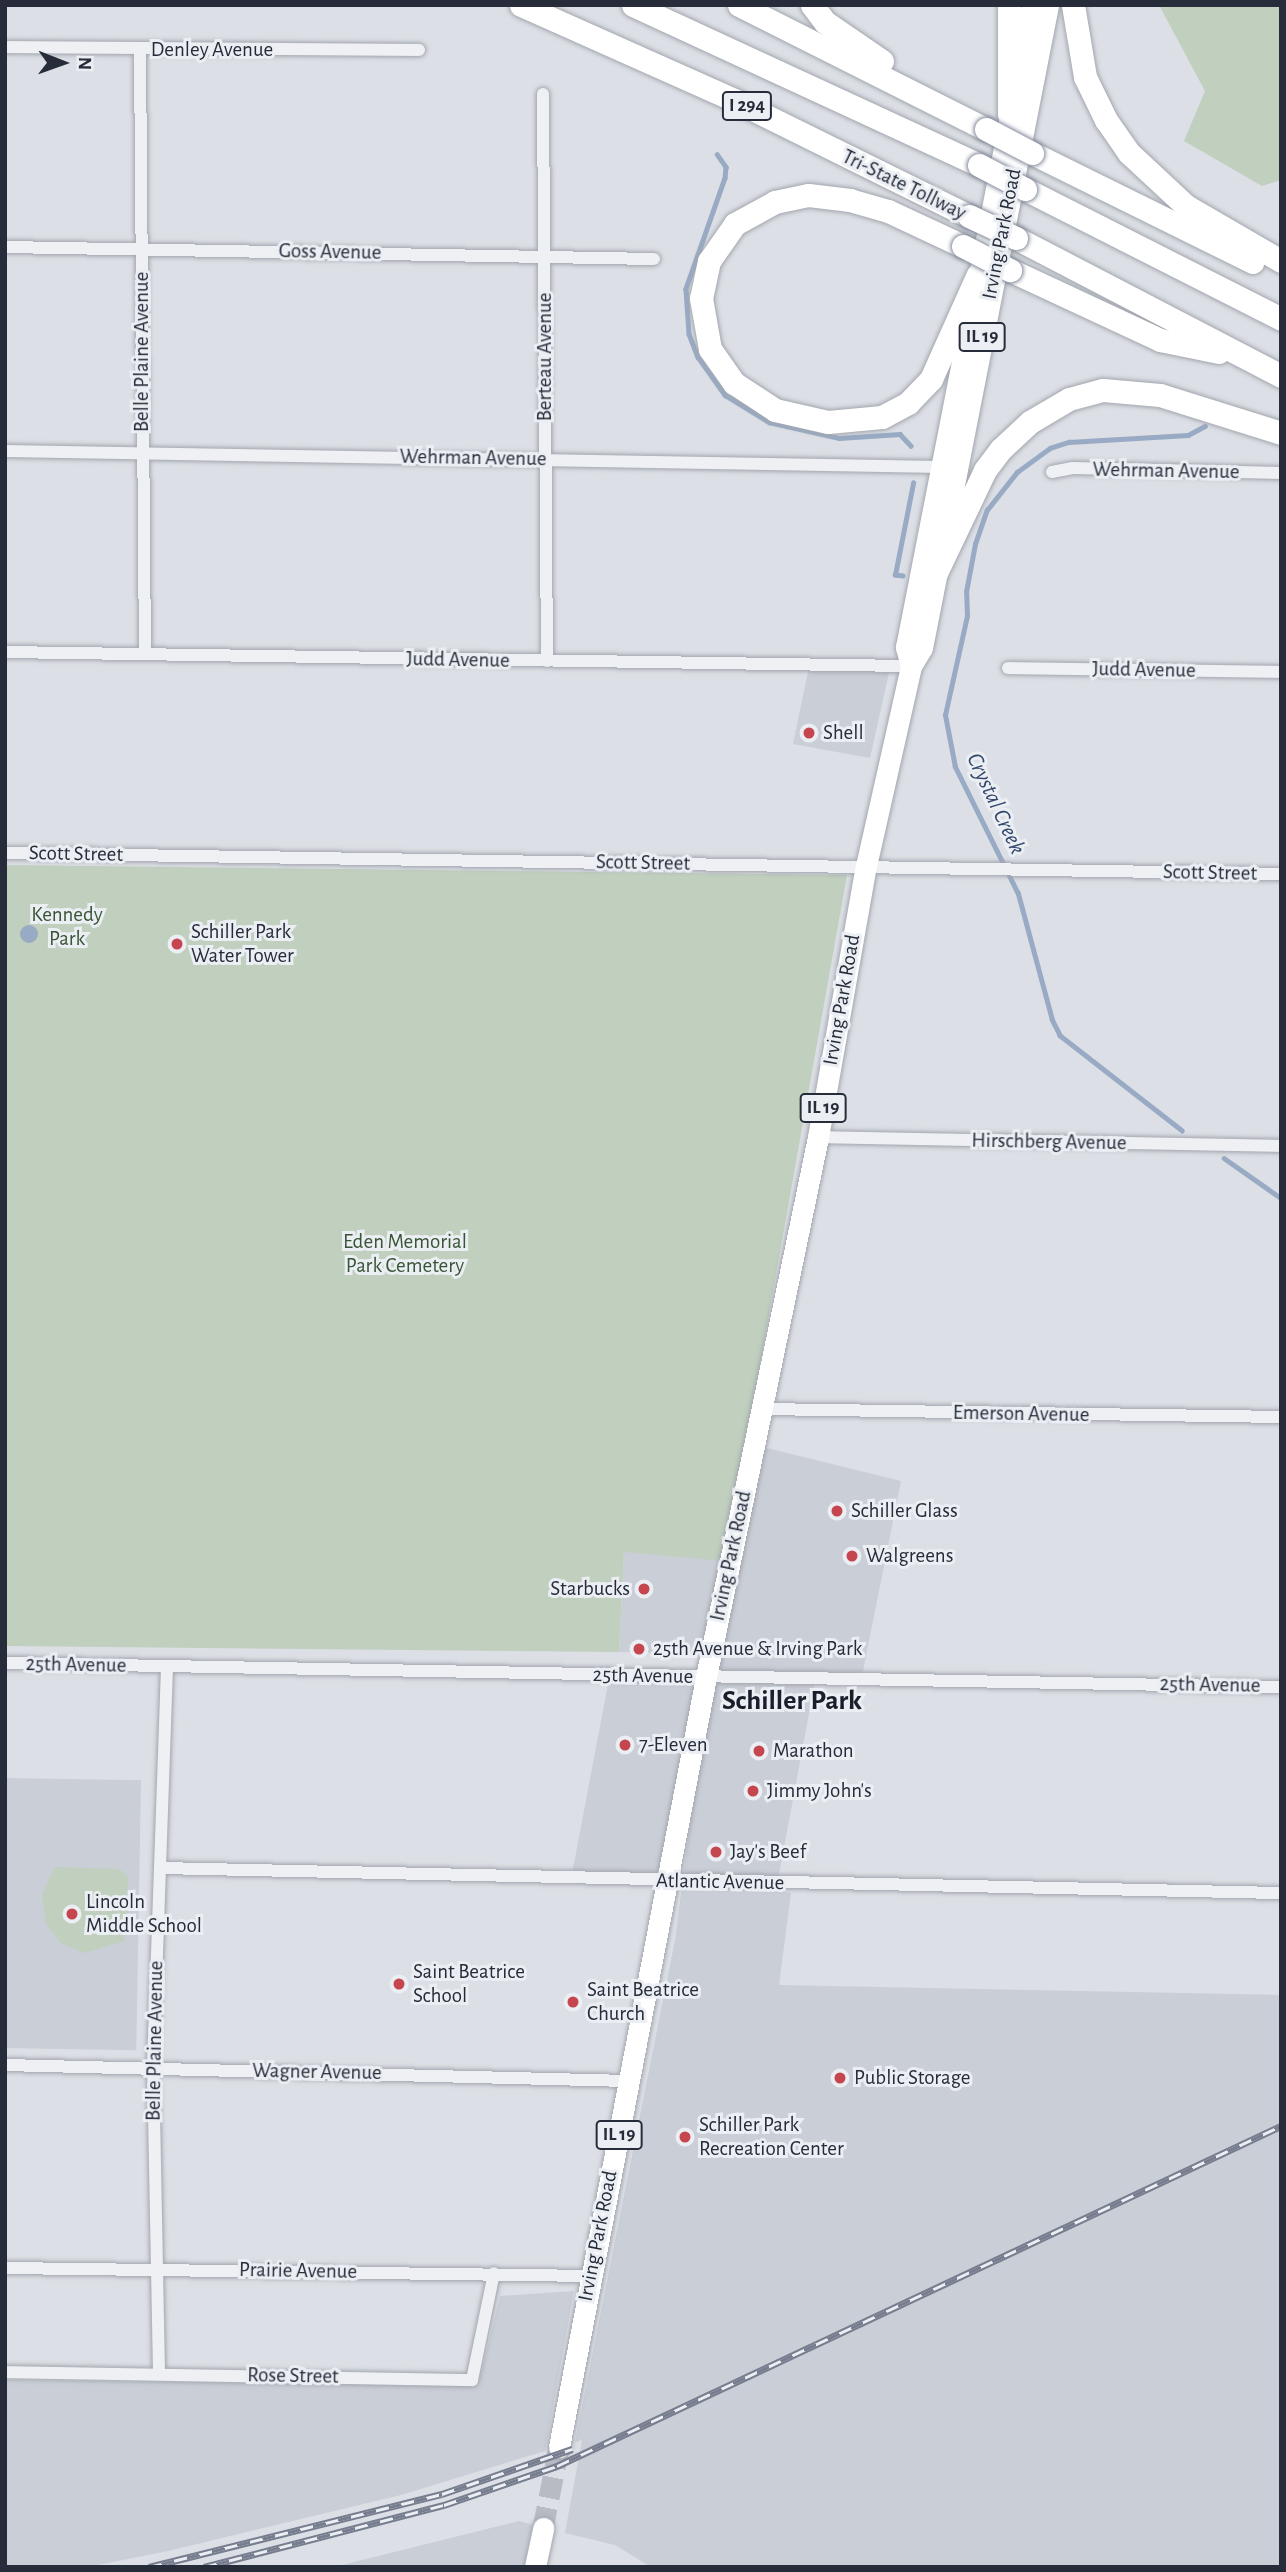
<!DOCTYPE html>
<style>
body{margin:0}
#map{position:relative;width:1286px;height:2572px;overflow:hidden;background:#dcdfe5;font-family:"Alegreya Sans",sans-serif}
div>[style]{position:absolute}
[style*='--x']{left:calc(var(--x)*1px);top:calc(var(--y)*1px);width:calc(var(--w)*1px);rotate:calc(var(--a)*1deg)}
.built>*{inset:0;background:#caced6;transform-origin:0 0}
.green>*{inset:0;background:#c0cfbe}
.water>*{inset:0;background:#98aac4}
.round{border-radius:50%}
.stream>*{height:4.5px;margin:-2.25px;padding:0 2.25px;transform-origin:2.25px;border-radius:2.25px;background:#98aac4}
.primary-tunnel>*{height:21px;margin-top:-10.5px;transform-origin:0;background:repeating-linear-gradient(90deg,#b8bbc3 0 21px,transparent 0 31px)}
.roads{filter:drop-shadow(0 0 2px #a2a6ae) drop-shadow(0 0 2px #a2a6ae)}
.street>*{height:12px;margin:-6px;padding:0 6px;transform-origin:6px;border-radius:6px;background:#eef0f4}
.primary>*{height:21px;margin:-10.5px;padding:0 10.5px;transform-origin:10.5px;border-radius:10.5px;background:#fff}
.highway>*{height:23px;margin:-11.5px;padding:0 11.5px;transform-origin:11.5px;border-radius:11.5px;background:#fff}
.rail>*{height:7px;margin-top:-3.5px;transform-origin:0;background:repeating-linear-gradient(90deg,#ebeef3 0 13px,#767d8e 0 26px);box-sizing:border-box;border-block:2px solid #767d8e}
.bridges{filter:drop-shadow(0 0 2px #848b9b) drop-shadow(0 0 2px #848b9b)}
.highway-bridge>*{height:23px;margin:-11.5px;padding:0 11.5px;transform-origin:11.5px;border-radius:11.5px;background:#fff}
.dots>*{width:19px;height:19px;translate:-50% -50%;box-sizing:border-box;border:4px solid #ebeef3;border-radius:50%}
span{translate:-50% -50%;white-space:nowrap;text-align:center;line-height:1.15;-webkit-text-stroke:6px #ebeef3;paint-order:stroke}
.shield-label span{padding:2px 5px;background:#ebeef3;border:2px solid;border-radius:5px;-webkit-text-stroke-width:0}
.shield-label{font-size:19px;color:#272c3a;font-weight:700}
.street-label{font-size:21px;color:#272c3a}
.poi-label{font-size:21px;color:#272c3a}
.left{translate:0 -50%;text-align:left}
.right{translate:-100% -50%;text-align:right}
.park-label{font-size:21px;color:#385535}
.water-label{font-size:23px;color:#34486c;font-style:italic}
.district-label{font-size:28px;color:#191e2b;font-weight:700}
.frame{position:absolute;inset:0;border:7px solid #272c3a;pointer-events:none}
.north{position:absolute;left:28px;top:28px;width:70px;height:70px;-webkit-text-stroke:5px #ebeef3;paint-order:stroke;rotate:91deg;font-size:19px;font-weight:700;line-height:28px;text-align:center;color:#272c3a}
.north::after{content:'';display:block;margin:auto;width:24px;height:32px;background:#272c3a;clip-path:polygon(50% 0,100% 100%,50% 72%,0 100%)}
</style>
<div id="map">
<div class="built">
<div style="clip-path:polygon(809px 667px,890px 668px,870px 758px,793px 744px)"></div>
<div style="clip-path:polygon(747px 1443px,901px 1481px,861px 1681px,815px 1682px,776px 1890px,791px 1893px,779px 1985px,1281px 1995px,1281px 2567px,651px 2567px,615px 2545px,565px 2533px,582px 2440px,575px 2442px,675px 1940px,723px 1570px,702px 1654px,619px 1652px,624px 1552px)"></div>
<div style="clip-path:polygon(609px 1679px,699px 1681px,665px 1875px,572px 1874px)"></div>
<div style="left:5px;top:1778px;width:136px;height:270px;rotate:1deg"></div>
<div style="clip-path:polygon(574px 2291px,545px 2451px,401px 2495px,168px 2551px,88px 2567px,5px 2567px,5px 2380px,478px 2385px,500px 2296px)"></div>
<div style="clip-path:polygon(519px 2521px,533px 2525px,524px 2567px,334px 2567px)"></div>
</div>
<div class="green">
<div style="clip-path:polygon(1159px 5px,1281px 5px,1281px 180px,1262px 186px,1184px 141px,1205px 91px)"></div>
<div style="clip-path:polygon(5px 865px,847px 875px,725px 1561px,624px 1552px,619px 1652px,5px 1646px)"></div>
<div style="clip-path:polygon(55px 1867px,119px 1869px,128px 1877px,124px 1941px,85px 1953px,62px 1944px,46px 1924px,42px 1895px)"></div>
</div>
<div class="water">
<div class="round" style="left:20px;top:925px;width:18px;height:18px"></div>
</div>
<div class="stream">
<div style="--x:717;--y:154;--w:16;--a:55"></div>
<div style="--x:726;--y:167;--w:11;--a:95"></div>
<div style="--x:725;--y:178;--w:118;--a:109.4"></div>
<div style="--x:686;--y:289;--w:45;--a:86.2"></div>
<div style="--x:689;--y:334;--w:25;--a:69"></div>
<div style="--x:698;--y:357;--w:47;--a:54.6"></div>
<div style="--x:725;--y:395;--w:52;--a:31.5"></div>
<div style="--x:769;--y:422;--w:72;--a:12.9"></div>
<div style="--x:839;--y:438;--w:61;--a:-3.8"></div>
<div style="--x:900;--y:434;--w:16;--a:47"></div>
<div style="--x:903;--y:576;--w:8;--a:-173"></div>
<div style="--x:895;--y:575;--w:94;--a:-78.9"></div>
<div style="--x:1182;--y:1131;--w:155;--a:-142.1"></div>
<div style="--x:1060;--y:1036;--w:18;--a:-117"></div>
<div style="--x:1052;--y:1020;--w:131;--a:-105.1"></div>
<div style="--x:1018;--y:894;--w:142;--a:-116.4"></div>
<div style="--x:955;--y:767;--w:53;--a:-100.9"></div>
<div style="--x:945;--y:715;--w:101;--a:-77.5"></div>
<div style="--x:967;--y:616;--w:24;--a:-92"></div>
<div style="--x:966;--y:592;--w:49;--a:-79.4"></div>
<div style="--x:975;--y:544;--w:36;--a:-71"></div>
<div style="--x:987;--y:510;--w:48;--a:-51.7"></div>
<div style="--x:1017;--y:472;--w:41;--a:-36"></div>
<div style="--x:1050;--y:448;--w:20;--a:-18"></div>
<div style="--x:1069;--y:442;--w:119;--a:-3.4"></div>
<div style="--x:1188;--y:435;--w:19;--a:-28"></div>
<div style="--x:1224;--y:1158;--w:70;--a:35.1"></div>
</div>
<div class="primary-tunnel">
<div style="--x:543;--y:2528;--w:83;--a:-78.8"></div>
</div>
<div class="roads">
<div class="street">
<div style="--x:5;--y:47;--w:414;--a:0.4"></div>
<div style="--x:140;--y:50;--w:604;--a:89.53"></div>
<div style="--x:543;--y:94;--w:567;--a:89.6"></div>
<div style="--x:5;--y:247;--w:649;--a:1.06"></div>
<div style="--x:5;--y:451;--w:936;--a:0.98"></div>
<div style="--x:1052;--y:472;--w:21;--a:-11"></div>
<div style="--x:1073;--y:468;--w:208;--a:1.4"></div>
<div style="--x:5;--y:652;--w:906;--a:0.89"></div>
<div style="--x:1008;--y:668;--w:273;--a:0.8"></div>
<div style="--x:5;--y:853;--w:1276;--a:0.94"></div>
<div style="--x:818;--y:1137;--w:463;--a:1.1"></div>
<div style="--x:762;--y:1409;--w:519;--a:0.88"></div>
<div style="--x:5;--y:1663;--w:1276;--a:1.08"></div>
<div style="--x:160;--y:1868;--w:1121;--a:1.28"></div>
<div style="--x:5;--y:2065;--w:624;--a:1.47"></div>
<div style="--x:5;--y:2268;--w:585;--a:0.78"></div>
<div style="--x:5;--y:2372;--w:467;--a:1"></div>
<div style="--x:472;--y:2380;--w:109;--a:-78.4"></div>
<div style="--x:159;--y:2373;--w:305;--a:-91.1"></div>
<div style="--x:153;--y:2068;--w:401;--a:-88"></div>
</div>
<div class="primary">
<div style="--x:911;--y:666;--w:20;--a:-105"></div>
<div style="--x:906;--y:647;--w:654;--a:-78.9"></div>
<div style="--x:559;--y:2447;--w:784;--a:-79.19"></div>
<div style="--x:706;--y:1677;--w:551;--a:-78.28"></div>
<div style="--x:818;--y:1137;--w:275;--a:-80"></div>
<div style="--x:866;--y:866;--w:205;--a:-77.3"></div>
<div style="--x:911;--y:666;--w:21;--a:-59"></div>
<div style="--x:922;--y:648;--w:655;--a:-78.91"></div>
<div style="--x:535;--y:2567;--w:40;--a:-78"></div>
</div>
<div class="highway">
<div style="--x:521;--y:5;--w:233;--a:24"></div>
<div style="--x:734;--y:100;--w:262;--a:26.3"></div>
<div style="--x:633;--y:5;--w:381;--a:24.8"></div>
<div style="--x:739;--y:5;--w:276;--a:26.7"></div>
<div style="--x:812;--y:5;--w:21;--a:53"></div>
<div style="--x:825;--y:22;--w:69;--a:34.4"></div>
<div style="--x:1009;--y:5;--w:109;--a:90"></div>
<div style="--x:1073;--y:5;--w:73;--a:80.5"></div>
<div style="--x:1085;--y:77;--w:48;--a:64"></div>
<div style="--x:1106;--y:120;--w:40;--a:55.1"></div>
<div style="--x:1129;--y:153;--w:78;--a:42.9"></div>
<div style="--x:1186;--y:206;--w:110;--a:30.1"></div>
<div style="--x:1032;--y:153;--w:246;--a:26.3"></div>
<div style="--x:1025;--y:189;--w:287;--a:26.9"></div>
<div style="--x:1016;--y:238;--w:299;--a:27.5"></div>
<div style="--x:963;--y:246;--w:83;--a:-155"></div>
<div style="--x:888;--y:211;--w:40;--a:-164"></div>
<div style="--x:850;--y:200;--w:42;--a:-173.2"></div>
<div style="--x:808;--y:195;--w:34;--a:168"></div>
<div style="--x:775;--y:202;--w:46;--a:151.2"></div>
<div style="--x:735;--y:224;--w:45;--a:125.1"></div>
<div style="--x:709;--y:261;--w:38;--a:102"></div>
<div style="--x:701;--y:298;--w:52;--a:80"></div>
<div style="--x:710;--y:349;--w:42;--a:54.8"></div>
<div style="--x:734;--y:383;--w:49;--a:33.4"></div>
<div style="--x:775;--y:410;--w:54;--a:12.8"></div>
<div style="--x:828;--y:422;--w:54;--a:-5.3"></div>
<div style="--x:882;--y:417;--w:30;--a:-28"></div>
<div style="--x:908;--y:403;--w:33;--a:-46"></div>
<div style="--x:931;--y:379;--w:113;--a:-65.9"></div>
<div style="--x:1010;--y:270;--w:166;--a:25"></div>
<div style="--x:1160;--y:340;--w:60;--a:11.5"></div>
<div style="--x:935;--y:575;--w:116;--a:-64.5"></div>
<div style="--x:985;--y:470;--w:26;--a:-53"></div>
<div style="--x:1001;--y:449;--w:40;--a:-43"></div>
<div style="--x:1030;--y:422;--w:45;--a:-30.5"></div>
<div style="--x:1069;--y:399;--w:35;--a:-15"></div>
<div style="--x:1103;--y:390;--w:57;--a:5"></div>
<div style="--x:1160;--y:395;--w:127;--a:17.4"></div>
</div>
</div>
<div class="rail">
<div style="--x:149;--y:2567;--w:302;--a:-14"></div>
<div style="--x:442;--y:2494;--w:138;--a:-19.1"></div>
<div style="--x:204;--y:2567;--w:248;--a:-14.5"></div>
<div style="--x:444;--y:2505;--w:120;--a:-19"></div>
<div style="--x:557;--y:2466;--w:800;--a:-25.16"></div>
</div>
<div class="bridges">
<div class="highway-bridge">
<div style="--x:986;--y:129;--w:52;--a:27.6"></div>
<div style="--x:979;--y:165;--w:52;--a:27.6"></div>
<div style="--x:969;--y:216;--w:52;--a:25.1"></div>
<div style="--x:963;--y:246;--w:53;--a:27.1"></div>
</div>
</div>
<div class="dots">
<div style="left:809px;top:733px;background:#c5464e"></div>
<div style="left:177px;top:944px;background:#c5464e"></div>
<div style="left:837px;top:1511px;background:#c5464e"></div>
<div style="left:852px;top:1556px;background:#c5464e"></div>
<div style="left:644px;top:1589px;background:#c5464e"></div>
<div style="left:639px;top:1649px;background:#c5464e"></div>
<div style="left:625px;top:1745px;background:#c5464e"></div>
<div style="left:759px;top:1751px;background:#c5464e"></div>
<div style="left:753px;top:1791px;background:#c5464e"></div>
<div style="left:716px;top:1852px;background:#c5464e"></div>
<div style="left:72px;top:1914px;background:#c5464e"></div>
<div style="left:399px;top:1984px;background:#c5464e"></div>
<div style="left:573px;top:2002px;background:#c5464e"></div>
<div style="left:840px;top:2078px;background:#c5464e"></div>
<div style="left:685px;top:2137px;background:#c5464e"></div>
</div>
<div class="shield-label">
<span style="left:747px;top:106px">I 294</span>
<span style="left:982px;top:337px">IL 19</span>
<span style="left:823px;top:1108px">IL 19</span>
<span style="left:619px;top:2135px">IL 19</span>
</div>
<div class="street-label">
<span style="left:212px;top:50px">Denley Avenue</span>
<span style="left:904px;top:185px;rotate:26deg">Tri-State Tollway</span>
<span style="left:1002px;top:234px;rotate:-79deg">Irving Park Road</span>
<span style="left:330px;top:252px;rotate:1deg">Goss Avenue</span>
<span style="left:142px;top:352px;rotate:-90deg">Belle Plaine Avenue</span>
<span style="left:545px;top:357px;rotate:-90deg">Berteau Avenue</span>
<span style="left:473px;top:458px;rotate:1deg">Wehrman Avenue</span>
<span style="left:1166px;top:471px;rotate:1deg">Wehrman Avenue</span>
<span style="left:458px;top:660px;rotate:1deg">Judd Avenue</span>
<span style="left:1144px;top:670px;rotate:1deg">Judd Avenue</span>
<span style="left:76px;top:854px;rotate:1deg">Scott Street</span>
<span style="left:643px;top:863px;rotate:1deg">Scott Street</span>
<span style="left:1210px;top:873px;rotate:1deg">Scott Street</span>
<span style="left:842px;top:1000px;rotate:-80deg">Irving Park Road</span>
<span style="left:1049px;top:1142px;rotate:1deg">Hirschberg Avenue</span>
<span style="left:1021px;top:1414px;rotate:1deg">Emerson Avenue</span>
<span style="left:731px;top:1556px;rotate:-78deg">Irving Park Road</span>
<span style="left:76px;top:1665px;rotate:1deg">25th Avenue</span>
<span style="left:643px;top:1676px;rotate:1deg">25th Avenue</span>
<span style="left:1210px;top:1685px;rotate:1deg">25th Avenue</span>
<span style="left:720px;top:1882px;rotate:1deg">Atlantic Avenue</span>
<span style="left:155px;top:2041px;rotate:-89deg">Belle Plaine Avenue</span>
<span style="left:317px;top:2072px;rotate:1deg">Wagner Avenue</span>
<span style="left:598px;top:2236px;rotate:-79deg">Irving Park Road</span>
<span style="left:298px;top:2271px;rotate:1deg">Prairie Avenue</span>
<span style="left:293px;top:2376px;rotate:1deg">Rose Street</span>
</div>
<div class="poi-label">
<span class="left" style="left:823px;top:733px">Shell</span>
<span class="left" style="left:191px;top:944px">Schiller Park<br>Water Tower</span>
<span class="left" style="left:851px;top:1511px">Schiller Glass</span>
<span class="left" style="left:866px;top:1556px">Walgreens</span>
<span class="right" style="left:630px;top:1589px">Starbucks</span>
<span class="left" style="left:653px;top:1649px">25th Avenue &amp; Irving Park</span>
<span class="left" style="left:639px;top:1745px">7-Eleven</span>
<span class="left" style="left:773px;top:1751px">Marathon</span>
<span class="left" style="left:767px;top:1791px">Jimmy John's</span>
<span class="left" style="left:730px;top:1852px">Jay's Beef</span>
<span class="left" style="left:86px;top:1914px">Lincoln<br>Middle School</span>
<span class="left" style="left:413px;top:1984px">Saint Beatrice<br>School</span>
<span class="left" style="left:587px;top:2002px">Saint Beatrice<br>Church</span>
<span class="left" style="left:854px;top:2078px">Public Storage</span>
<span class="left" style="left:699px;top:2137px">Schiller Park<br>Recreation Center</span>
</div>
<div class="park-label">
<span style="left:67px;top:927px">Kennedy<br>Park</span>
<span style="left:405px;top:1254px">Eden Memorial<br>Park Cemetery</span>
</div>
<div class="water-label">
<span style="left:995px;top:804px;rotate:65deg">Crystal Creek</span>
</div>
<div class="district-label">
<span style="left:792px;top:1701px">Schiller Park</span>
</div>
<div class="frame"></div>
<div class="north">N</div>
</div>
